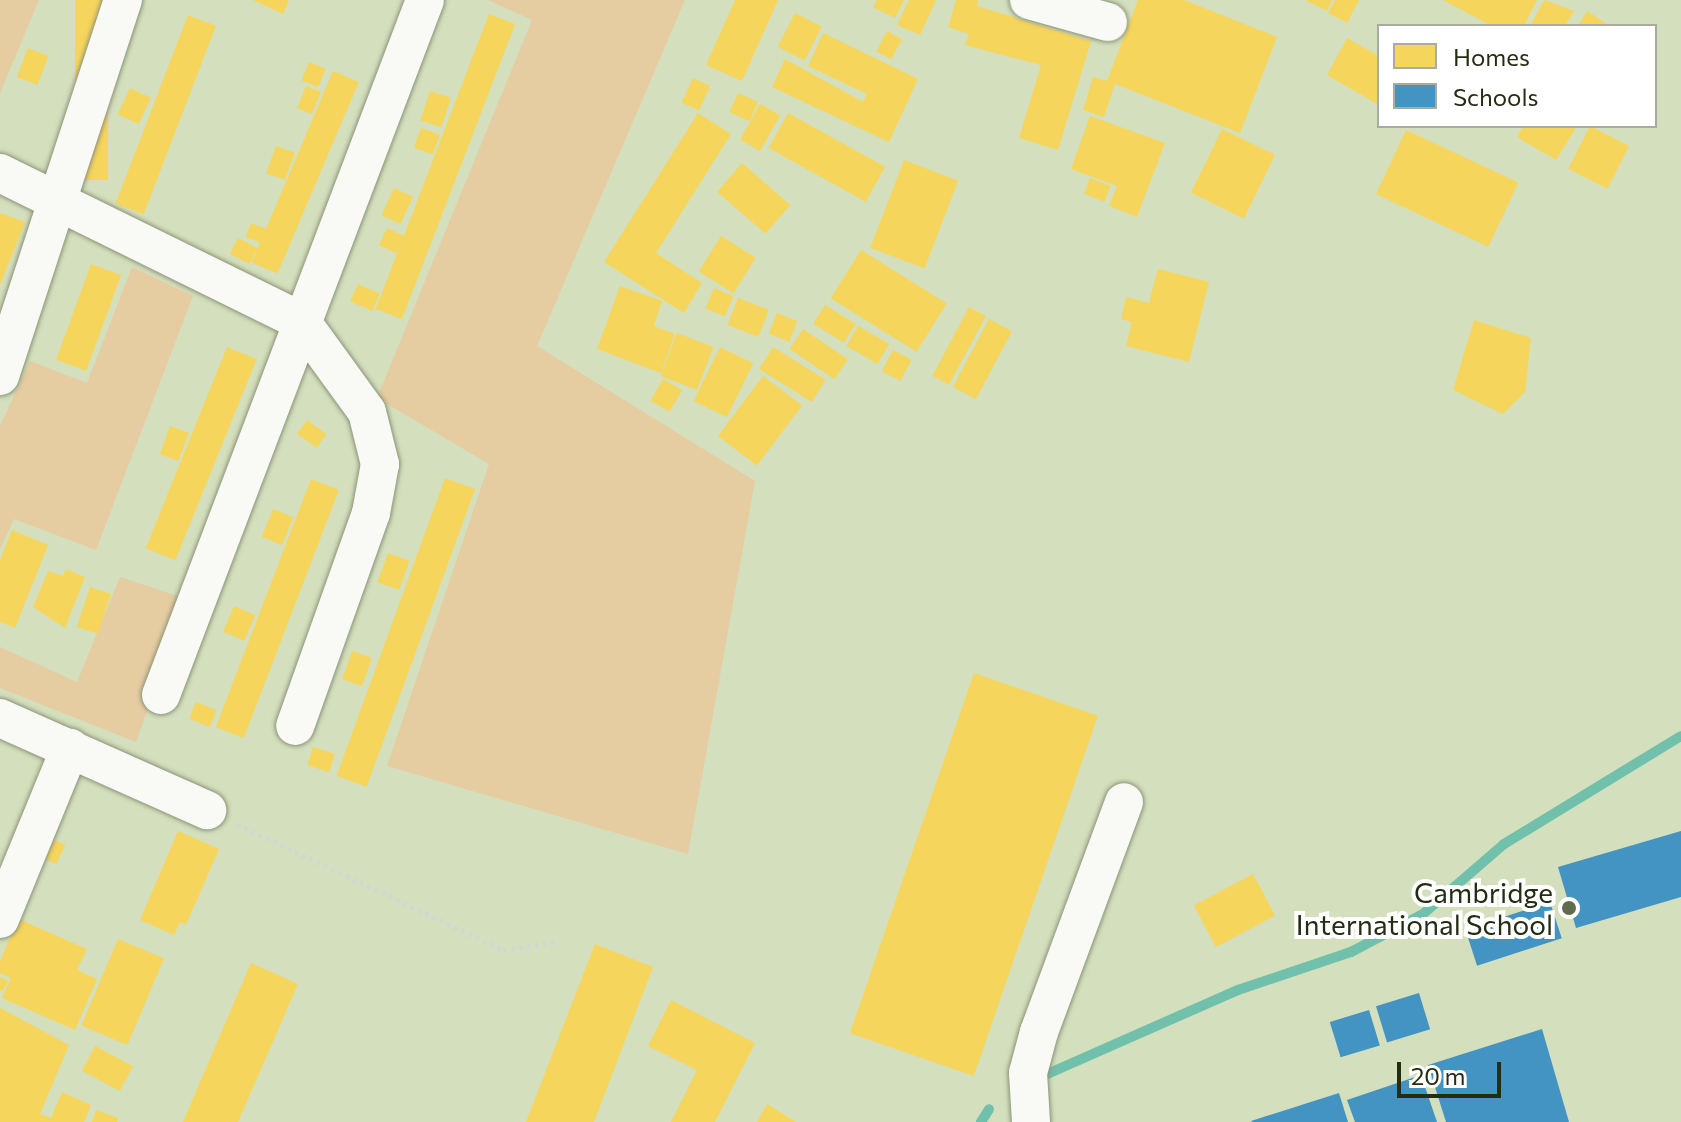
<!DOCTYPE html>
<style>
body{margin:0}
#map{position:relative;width:1681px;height:1122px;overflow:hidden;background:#d4dfbd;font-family:Commissioner,sans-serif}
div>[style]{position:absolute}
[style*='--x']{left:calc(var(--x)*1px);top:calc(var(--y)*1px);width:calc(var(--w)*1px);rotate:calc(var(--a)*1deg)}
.green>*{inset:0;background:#e6cca1}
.homes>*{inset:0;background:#f6d55c;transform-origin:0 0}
.schools>*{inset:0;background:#4393c3;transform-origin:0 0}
.stream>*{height:10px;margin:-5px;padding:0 5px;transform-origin:5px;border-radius:5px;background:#70c0ab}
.path>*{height:5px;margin-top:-2.5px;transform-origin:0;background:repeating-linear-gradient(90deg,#d4d7cd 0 4px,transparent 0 8px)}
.roads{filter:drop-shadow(0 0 2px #8c9479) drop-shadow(0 0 2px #8c9479)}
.minor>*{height:38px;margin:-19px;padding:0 19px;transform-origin:19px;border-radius:19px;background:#f9faf5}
.dots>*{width:22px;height:22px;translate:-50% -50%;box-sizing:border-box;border:4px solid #fff;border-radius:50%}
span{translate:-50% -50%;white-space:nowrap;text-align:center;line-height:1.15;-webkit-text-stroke:8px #fff;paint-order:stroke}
.poi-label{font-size:28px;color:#242c12}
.right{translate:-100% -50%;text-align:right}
.legend{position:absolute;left:1377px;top:24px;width:280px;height:104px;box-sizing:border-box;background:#fff;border:2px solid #a7aba0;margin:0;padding:10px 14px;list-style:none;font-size:24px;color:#242c12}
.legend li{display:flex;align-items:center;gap:16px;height:40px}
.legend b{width:40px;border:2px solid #a7aba0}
.scale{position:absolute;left:1397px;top:1062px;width:104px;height:36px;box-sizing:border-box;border:4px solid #242c12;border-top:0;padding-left:10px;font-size:24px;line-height:28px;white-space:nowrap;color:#242c12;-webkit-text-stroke:6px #fff;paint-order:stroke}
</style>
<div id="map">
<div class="green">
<div style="clip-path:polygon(0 0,39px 0,0 93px)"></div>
<div style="clip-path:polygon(488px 0,685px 0,537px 346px,755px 481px,688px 854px,387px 766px,489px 464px,377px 398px,532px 20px)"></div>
<div style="clip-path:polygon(132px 267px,193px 296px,96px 550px,14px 519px,0 549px,0 426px,30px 361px,87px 383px)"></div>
<div style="clip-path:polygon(120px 577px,187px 599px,136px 742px,0 688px,0 647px,77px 682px)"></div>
</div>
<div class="homes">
<div style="left:75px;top:0;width:33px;height:180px"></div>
<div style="clip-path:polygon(253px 0,289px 0,283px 14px)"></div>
<div style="clip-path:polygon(735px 0,778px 0,742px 81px,706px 65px)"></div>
<div style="clip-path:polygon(877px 0,904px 0,895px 18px,873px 7px)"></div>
<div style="clip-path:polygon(909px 0,936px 0,920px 35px,897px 25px)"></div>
<div style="clip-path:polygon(956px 0,978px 0,977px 6px,1091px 41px,1058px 150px,1019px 138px,1041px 65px,965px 45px,969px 34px,948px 27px)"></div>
<div style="clip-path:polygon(1138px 0,1184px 0,1277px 37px,1240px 133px,1115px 84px,1104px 117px,1083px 110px,1093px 77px,1107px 81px)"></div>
<div style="clip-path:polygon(1305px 0,1332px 0,1327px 11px)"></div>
<div style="clip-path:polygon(1335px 0,1359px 0,1347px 23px,1328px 13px)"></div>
<div style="clip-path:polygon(1443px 0,1537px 0,1524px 26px,1492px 26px)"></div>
<div style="clip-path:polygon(1544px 0,1574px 11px,1565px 26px,1530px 26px)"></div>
<div style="clip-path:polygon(1587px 11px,1610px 26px,1578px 26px)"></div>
<div style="left:795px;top:13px;width:30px;height:38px;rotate:27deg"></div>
<div style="left:489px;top:14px;width:28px;height:316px;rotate:21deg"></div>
<div style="left:188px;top:15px;width:30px;height:202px;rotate:21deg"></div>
<div style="left:887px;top:31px;width:17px;height:23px;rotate:28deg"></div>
<div style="clip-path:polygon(823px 33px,918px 79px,889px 142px,772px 87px,785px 59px,863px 102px,867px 94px,808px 66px)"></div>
<div style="clip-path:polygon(1347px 38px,1379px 56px,1379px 105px,1327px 75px)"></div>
<div style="left:28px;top:48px;width:22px;height:31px;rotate:21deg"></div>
<div style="left:309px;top:62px;width:18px;height:20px;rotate:22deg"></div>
<div style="left:333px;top:71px;width:28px;height:208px;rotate:23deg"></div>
<div style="left:693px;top:78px;width:19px;height:27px;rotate:25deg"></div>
<div style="left:306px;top:86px;width:16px;height:24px;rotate:22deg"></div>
<div style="left:130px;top:88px;width:23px;height:29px;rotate:25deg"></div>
<div style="left:430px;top:91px;width:22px;height:31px;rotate:18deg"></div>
<div style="left:738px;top:93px;width:22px;height:21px;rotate:24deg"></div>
<div style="left:760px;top:104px;width:23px;height:41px;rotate:29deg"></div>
<div style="clip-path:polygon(698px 113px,731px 134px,656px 253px,702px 283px,684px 313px,604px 262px)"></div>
<div style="left:788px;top:113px;width:111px;height:40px;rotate:29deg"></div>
<div style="clip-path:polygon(1090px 116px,1165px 143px,1137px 217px,1109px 206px,1117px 186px,1071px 169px)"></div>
<div style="clip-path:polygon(1523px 126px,1577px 126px,1556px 160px,1517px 137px)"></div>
<div style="left:1590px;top:126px;width:44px;height:48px;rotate:27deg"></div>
<div style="left:421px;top:128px;width:20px;height:21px;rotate:20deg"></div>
<div style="left:1222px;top:129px;width:59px;height:71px;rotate:26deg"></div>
<div style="left:1406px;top:130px;width:124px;height:71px;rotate:25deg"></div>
<div style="left:276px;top:146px;width:20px;height:29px;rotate:20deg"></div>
<div style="left:904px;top:160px;width:58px;height:94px;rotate:21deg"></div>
<div style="left:742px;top:163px;width:64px;height:38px;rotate:41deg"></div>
<div style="left:1090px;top:178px;width:22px;height:17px;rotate:21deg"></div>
<div style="left:394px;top:188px;width:21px;height:30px;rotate:25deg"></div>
<div style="clip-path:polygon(0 213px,25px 222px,0 285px)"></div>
<div style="left:251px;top:223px;width:17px;height:15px;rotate:21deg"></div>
<div style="left:387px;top:228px;width:19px;height:19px;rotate:25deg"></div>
<div style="left:721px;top:236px;width:41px;height:42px;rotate:32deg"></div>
<div style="left:238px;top:238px;width:22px;height:18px;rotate:27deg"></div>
<div style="left:861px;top:250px;width:101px;height:57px;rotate:32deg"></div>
<div style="left:91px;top:264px;width:32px;height:102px;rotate:20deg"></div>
<div style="clip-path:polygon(1158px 269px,1209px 282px,1189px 362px,1126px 346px,1132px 322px,1121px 319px,1126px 297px,1149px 303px)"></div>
<div style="left:358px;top:284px;width:24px;height:19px;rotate:24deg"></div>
<div style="clip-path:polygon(620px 286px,662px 301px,654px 326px,675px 334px,661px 373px,597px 349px)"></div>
<div style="left:714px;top:288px;width:21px;height:22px;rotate:23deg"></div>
<div style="left:738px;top:298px;width:33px;height:29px;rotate:21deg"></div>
<div style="left:825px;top:305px;width:36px;height:22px;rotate:32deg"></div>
<div style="left:969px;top:307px;width:19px;height:78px;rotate:28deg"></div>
<div style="left:777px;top:313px;width:22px;height:22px;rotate:22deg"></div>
<div style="left:989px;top:319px;width:26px;height:77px;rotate:28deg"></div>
<div style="clip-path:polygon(1474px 320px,1531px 338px,1525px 392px,1503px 414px,1453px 390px)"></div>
<div style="left:858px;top:326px;width:36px;height:23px;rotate:30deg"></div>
<div style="left:803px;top:329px;width:54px;height:24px;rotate:34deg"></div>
<div style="left:677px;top:333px;width:39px;height:46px;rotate:21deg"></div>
<div style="left:227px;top:347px;width:32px;height:217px;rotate:22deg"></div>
<div style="left:720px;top:347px;width:37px;height:60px;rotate:26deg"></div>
<div style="left:773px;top:347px;width:62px;height:26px;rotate:32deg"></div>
<div style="left:893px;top:350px;width:21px;height:24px;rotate:28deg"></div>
<div style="left:763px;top:376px;width:49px;height:75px;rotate:37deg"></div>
<div style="left:663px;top:379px;width:22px;height:25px;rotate:30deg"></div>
<div style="left:307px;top:420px;width:24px;height:17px;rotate:36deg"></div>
<div style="left:170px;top:426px;width:20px;height:30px;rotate:20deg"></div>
<div style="left:445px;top:478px;width:32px;height:317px;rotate:20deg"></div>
<div style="left:311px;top:479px;width:30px;height:266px;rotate:21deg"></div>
<div style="left:273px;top:509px;width:22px;height:30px;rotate:22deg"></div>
<div style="clip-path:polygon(12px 530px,48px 545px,15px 628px,0 622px,0 560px)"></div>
<div style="left:388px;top:553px;width:23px;height:31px;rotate:20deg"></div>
<div style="clip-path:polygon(66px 569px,85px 577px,65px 628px,33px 607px,48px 571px,63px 576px)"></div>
<div style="left:90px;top:587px;width:22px;height:42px;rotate:18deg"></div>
<div style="left:234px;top:606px;width:23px;height:28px;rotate:23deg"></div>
<div style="left:352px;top:651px;width:21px;height:30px;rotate:19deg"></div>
<div style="left:974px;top:673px;width:131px;height:381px;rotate:19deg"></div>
<div style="left:196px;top:702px;width:22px;height:18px;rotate:22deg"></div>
<div style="left:313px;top:747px;width:23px;height:19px;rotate:18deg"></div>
<div style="clip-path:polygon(178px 831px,219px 849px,186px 925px,180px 922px,174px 935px,140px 920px)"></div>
<div style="left:48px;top:837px;width:19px;height:21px;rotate:25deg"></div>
<div style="left:1253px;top:874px;width:47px;height:67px;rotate:62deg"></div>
<div style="clip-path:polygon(18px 919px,87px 949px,77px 970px,97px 979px,75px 1030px,2px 998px,11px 978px,0 973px,0 961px)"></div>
<div style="left:118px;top:939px;width:50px;height:94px;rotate:23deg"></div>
<div style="clip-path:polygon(595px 944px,653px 967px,594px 1122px,526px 1122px)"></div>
<div style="clip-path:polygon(251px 963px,298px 984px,238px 1122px,183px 1122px)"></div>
<div style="clip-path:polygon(0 977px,8px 981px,3px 991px,0 990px)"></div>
<div style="clip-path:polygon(671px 1000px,755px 1043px,715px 1122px,671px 1122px,697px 1070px,648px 1046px)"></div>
<div style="clip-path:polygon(0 1008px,69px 1045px,40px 1114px,51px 1118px,62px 1092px,91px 1105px,84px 1122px,0 1122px)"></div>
<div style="left:95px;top:1046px;width:43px;height:28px;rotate:28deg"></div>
<div style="clip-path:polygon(767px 1104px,796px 1122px,757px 1122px)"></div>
<div style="clip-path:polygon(96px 1110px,118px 1118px,117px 1122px,92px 1122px)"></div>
</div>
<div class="schools">
<div style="clip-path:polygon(1681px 831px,1681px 897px,1576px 928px,1558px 867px)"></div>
<div style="left:1550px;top:902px;width:38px;height:89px;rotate:72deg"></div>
<div style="left:1419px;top:993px;width:38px;height:45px;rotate:73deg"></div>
<div style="left:1369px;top:1010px;width:37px;height:41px;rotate:73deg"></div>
<div style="clip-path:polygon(1542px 1029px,1569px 1122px,1446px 1122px,1428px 1065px)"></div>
<div style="clip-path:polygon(1421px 1075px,1437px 1122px,1355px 1122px,1347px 1100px)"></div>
<div style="clip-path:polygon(1339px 1093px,1348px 1122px,1252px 1122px,1251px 1121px)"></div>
</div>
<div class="stream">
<div style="--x:1036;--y:1079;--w:221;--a:-23.8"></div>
<div style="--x:1238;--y:990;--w:119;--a:-18.6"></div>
<div style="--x:1351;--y:952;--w:81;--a:-27.8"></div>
<div style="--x:1423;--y:914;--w:107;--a:-40.8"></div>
<div style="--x:1504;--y:844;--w:207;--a:-31.4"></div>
<div style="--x:981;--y:1122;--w:15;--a:-58"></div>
</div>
<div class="path">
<div style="--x:237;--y:824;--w:294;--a:25.3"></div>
<div style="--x:503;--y:950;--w:53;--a:-8.7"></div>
</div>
<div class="roads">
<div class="minor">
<div style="--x:1029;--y:0;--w:82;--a:15.6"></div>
<div style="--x:0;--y:173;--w:335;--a:26.2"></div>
<div style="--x:301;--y:321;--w:112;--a:54"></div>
<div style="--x:367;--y:412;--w:54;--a:76"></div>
<div style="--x:380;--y:464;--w:50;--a:100.4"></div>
<div style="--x:371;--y:513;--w:226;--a:109.6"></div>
<div style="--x:0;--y:376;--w:396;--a:-71.9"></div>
<div style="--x:161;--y:695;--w:743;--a:-69.2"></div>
<div style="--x:0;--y:718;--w:227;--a:24"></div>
<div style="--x:0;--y:919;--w:185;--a:-67.7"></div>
<div style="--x:1031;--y:1122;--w:49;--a:-93.5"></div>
<div style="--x:1028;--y:1073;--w:42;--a:-75"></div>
<div style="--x:1039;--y:1032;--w:245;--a:-69.7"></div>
</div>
</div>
<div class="dots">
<div style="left:1569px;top:908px;background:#626b4e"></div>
</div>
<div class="poi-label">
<span class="right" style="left:1553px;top:908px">Cambridge<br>International School</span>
</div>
<ul class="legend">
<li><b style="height:22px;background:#f6d55c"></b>Homes</li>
<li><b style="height:22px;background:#4393c3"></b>Schools</li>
</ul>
<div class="scale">20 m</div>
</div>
